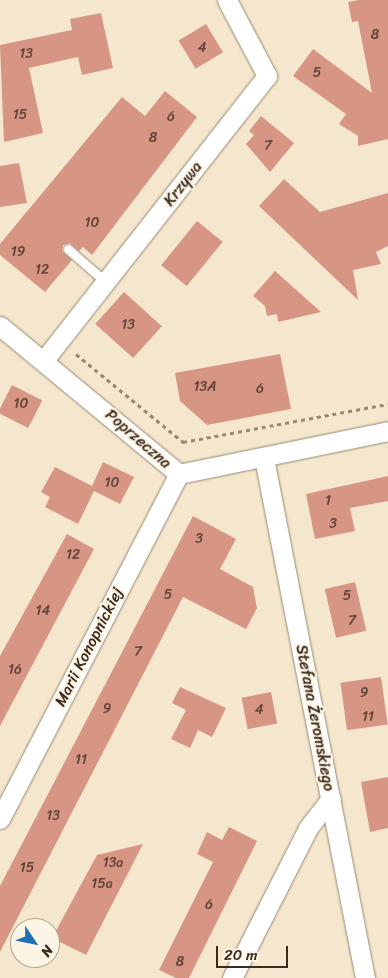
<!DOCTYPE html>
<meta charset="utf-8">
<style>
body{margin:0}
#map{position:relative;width:388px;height:978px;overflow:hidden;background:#f5e7cd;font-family:Sriracha,sans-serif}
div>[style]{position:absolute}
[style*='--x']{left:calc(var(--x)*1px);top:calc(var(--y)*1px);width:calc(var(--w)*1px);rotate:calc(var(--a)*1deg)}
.building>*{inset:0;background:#d79684;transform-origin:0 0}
.path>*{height:3px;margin-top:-1.5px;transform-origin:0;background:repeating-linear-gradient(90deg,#988876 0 4px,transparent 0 8px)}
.roads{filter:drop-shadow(0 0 1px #988876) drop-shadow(0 0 1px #988876)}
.service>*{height:9px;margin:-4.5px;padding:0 4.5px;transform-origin:4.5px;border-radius:4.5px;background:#fff}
.minor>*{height:19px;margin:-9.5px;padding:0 9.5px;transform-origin:9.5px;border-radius:9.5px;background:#fff}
span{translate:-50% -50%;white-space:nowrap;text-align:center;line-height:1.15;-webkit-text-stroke:4.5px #fcf5e5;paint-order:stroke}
.number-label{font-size:14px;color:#624538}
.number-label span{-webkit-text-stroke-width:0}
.street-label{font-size:16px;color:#3b2a1e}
.north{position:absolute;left:10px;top:918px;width:50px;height:50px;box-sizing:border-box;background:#fcf5e5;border:1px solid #afa495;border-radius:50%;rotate:124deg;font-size:14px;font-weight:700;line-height:20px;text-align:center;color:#3b2a1e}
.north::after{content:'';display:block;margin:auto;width:18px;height:22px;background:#1f6fb2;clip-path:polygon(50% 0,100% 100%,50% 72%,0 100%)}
.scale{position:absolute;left:216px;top:946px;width:72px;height:22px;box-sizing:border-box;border:2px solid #3b2a1e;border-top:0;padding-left:6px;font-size:15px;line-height:18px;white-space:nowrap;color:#3b2a1e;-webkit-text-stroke:4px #fcf5e5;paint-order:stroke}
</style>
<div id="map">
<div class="building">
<div style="clip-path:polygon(359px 0,388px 0,388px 139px,358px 146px,358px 136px,339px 124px,346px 114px,293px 76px,313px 49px,372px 93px,358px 21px,352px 22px,348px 2px)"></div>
<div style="clip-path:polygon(101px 13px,113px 68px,82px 75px,78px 57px,29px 68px,43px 133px,4px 142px,0 45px,72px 30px,70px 19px)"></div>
<div style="left:206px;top:24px;width:33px;height:32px;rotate:59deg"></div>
<div style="clip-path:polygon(165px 91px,197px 117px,92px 255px,83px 247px,79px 251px,70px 243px,63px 245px,62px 251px,72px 260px,45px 292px,0 255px,0 244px,122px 97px,145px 116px)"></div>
<div style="clip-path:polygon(261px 116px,294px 143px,270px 172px,246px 144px,254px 135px,249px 131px)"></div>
<div style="clip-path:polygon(19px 163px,27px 203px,0 207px,0 166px)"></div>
<div style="clip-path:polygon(284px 179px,320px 212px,388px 193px,388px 246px,376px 252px,381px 264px,353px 270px,358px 300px,259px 206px)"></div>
<div style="left:197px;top:221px;width:33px;height:57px;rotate:39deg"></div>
<div style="clip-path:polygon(275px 271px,321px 312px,278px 322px,277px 314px,267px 316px,265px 306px,253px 296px)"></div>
<div style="left:124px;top:292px;width:51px;height:43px;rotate:42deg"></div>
<div style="clip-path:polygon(280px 354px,291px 409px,207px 425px,180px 401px,175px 373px)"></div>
<div style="left:12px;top:385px;width:34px;height:31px;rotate:27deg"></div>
<div style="clip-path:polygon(103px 462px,134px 477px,120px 504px,94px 491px,78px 524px,45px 507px,50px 497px,41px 492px,55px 467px,92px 486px)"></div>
<div style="clip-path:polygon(388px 476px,388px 501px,350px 508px,355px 531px,315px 539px,306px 494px)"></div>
<div style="clip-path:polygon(193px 516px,236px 539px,220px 569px,253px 587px,257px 608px,246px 629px,183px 597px,0 952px,0 886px)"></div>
<div style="clip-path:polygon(67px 534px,94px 549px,0 726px,0 656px)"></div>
<div style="left:355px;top:582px;width:50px;height:31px;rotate:77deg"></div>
<div style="left:381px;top:677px;width:48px;height:41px;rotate:82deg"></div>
<div style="clip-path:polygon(180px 687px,226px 708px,212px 737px,198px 730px,190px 748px,171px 739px,186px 710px,172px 703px)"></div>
<div style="left:271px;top:692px;width:32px;height:30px;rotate:79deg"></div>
<div style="clip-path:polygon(388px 777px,388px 828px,370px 832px,361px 782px)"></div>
<div style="clip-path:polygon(229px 827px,257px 841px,189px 978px,176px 978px,159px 970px,213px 862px,197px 854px,207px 832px,222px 840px)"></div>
<div style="clip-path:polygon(143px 844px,86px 955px,52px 938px,97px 855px)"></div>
</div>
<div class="path">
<div style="--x:76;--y:354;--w:139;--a:39.4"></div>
<div style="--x:183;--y:442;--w:208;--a:-10.5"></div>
</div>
<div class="roads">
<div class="service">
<div style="--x:68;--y:249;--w:52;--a:41.1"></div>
</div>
<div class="minor">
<div style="--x:0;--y:326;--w:232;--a:39.6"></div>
<div style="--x:179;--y:474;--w:213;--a:-11.6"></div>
<div style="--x:45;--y:359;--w:360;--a:-51.9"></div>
<div style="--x:267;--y:76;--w:86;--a:-117.8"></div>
<div style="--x:264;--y:458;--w:530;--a:79.01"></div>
<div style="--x:0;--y:819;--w:389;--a:-62.6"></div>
<div style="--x:232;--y:978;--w:168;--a:-63.1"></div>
<div style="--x:308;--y:828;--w:37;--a:-52"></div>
</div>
</div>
<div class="number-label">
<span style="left:375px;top:35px">8</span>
<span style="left:202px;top:48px">4</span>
<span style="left:26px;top:54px">13</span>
<span style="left:317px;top:73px">5</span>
<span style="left:20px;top:115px">15</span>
<span style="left:171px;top:117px">6</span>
<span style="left:153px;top:138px">8</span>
<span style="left:268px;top:146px">7</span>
<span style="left:92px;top:223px">10</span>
<span style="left:18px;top:252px">19</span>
<span style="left:42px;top:270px">12</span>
<span style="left:128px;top:325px">13</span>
<span style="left:205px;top:387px">13A</span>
<span style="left:260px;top:389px">6</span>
<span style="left:21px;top:404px">10</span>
<span style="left:112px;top:483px">10</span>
<span style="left:328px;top:501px">1</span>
<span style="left:333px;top:524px">3</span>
<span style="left:199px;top:539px">3</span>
<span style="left:73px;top:555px">12</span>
<span style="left:168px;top:595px">5</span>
<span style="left:347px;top:596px">5</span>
<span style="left:43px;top:611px">14</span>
<span style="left:352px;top:621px">7</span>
<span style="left:138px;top:652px">7</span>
<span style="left:15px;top:670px">16</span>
<span style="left:364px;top:693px">9</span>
<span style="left:107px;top:709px">9</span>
<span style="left:259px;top:710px">4</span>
<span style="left:368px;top:717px">11</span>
<span style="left:81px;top:760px">11</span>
<span style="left:53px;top:816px">13</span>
<span style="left:113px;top:863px">13a</span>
<span style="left:27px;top:868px">15</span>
<span style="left:102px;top:884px">15a</span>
<span style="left:209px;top:905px">6</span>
<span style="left:180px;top:962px">8</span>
</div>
<div class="street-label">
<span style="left:183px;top:184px;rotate:-52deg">Krzywa</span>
<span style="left:138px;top:439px;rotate:41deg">Poprzeczna</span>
<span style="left:89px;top:647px;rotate:-63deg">Marii Konopnickiej</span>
<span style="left:315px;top:718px;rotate:79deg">Stefana Żeromskiego</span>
</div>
<div class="north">N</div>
<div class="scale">20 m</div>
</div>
